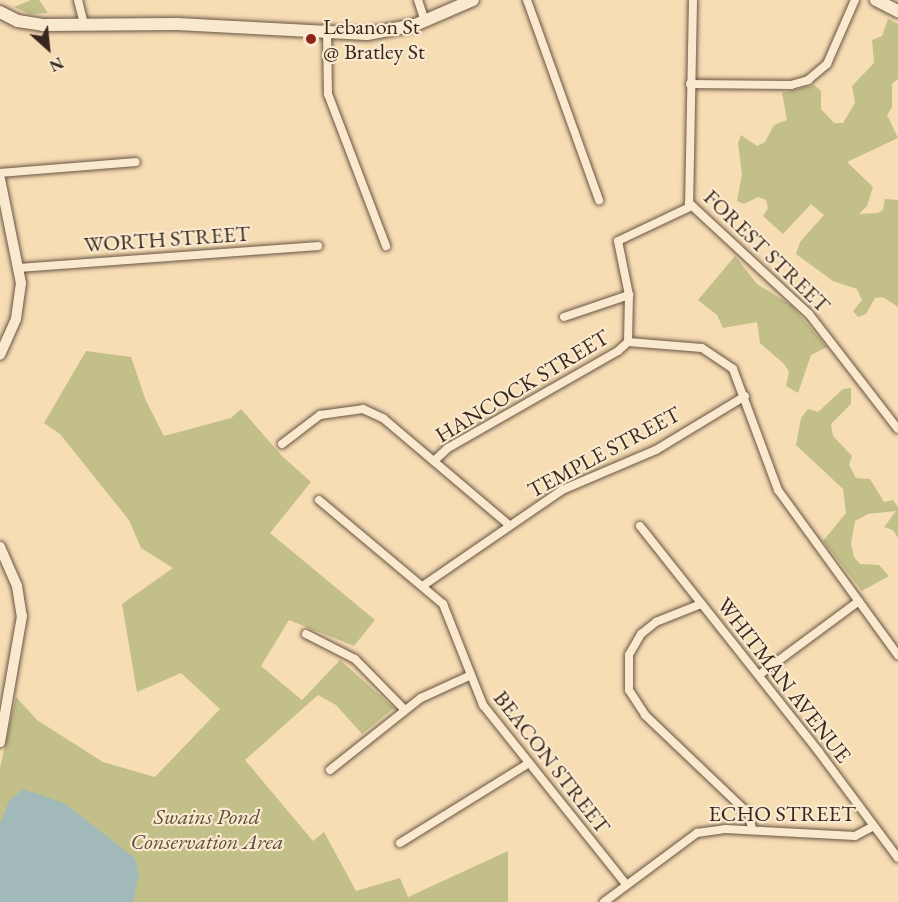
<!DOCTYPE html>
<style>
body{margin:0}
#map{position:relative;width:898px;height:902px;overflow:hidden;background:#f7ddb4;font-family:"EB Garamond",serif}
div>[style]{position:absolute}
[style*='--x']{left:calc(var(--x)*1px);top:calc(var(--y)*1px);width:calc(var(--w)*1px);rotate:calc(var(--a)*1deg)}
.green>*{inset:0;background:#c3bf89}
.water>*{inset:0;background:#a1b9b8}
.roads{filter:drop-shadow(0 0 2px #685444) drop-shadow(0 0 2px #685444)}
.minor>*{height:8px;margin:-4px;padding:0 4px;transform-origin:4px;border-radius:4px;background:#fae9ce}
.tertiary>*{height:10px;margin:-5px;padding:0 5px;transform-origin:5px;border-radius:5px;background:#fae9ce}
.secondary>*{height:12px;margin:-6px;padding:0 6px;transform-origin:6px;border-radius:6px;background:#fae9ce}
.dots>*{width:16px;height:16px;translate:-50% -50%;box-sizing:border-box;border:3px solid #fae9ce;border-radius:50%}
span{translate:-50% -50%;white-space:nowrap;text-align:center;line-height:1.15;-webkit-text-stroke:4.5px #fae9ce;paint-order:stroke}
.poi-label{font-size:22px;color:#38271e}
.left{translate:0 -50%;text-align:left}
.street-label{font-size:22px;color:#38271e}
.park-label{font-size:22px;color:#5b4d39;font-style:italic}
.north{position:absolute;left:18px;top:18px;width:60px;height:60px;-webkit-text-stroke:4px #fae9ce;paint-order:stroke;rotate:153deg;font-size:16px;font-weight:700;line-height:24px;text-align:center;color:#38271e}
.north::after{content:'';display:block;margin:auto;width:21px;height:27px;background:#38271e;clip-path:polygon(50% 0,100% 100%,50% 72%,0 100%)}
</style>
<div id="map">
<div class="green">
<div style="clip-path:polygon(31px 0,39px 0,48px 13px,30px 14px,14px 7px)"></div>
<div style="clip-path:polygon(888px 19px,898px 24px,898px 79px,892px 84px,892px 107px,887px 115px,898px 138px,847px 162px,873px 187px,867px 206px,859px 214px,878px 213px,883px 210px,885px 199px,898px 200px,898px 307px,883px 297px,875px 298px,866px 314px,858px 317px,853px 311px,862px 300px,857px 289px,833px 281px,796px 254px,800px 242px,824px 215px,811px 204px,783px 234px,763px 216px,768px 208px,766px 200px,758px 197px,744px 204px,737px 201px,742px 174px,738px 143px,741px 135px,757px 146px,765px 142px,774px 125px,787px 120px,782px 93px,814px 85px,821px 91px,821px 109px,834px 123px,843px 123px,855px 103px,852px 86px,874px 63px,872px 40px,882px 36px)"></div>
<div style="clip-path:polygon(735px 256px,757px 284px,791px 305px,827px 347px,811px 355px,798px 393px,786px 386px,789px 372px,784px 364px,760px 343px,757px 322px,723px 328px,717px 315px,698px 300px)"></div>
<div style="clip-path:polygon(86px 351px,131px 357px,146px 401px,164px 436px,231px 418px,241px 409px,282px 456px,311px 482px,270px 533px,375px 620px,354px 646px,289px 620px,261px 666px,302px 700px,340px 660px,394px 708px,362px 734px,336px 705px,318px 695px,245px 760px,313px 841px,324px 832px,356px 891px,400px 878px,408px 897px,508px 851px,508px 902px,0 902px,0 768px,16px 697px,37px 720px,103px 762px,155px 777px,220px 709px,181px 673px,137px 692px,122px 604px,173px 568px,141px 548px,129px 520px,60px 434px,44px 423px)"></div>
<div style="clip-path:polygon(851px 388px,851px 404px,831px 424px,833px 436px,852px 456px,849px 465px,856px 478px,870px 479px,884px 502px,893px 500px,898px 507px,898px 538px,893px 530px,884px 527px,896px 511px,868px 514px,855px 521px,851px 544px,854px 557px,860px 564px,879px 565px,889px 576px,862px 591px,823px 541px,846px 513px,843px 489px,796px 445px,801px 418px,808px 409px,818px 412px,843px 389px)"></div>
</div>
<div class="water">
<div style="clip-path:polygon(23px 789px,64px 803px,135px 858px,139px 874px,133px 902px,0 902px,0 824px,9px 801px)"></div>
</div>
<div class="roads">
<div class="minor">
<div style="--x:78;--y:0;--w:25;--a:76"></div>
<div style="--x:418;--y:0;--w:22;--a:72"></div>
<div style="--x:527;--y:0;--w:213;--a:70.2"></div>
<div style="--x:693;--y:0;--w:203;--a:91.1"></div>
<div style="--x:689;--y:203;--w:163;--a:42.8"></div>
<div style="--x:809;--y:314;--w:145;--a:52.3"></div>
<div style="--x:327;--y:32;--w:62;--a:89.1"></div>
<div style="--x:328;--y:94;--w:163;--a:69.1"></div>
<div style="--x:690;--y:84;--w:101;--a:0.6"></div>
<div style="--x:791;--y:85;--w:18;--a:-16"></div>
<div style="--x:808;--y:80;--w:25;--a:-40"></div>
<div style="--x:827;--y:64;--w:70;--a:-66.4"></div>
<div style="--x:0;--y:173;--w:136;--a:-4.6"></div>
<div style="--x:19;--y:268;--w:300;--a:-4.2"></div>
<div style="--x:564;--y:317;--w:69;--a:-18.7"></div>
<div style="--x:628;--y:342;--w:74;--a:4.6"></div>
<div style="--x:702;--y:348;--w:37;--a:34"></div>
<div style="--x:733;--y:369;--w:129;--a:69.6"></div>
<div style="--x:778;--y:490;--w:204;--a:54"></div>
<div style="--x:628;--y:342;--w:47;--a:-88.8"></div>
<div style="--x:629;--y:295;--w:55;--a:-101.5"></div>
<div style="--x:618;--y:241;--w:82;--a:-25.3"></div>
<div style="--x:282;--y:444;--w:48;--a:-37.3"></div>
<div style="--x:320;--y:415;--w:43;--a:-7.9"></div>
<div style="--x:363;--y:409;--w:23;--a:25"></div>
<div style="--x:384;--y:419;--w:164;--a:40.3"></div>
<div style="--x:434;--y:461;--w:19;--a:-43"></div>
<div style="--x:448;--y:448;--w:196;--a:-29.7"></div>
<div style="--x:618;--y:351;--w:13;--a:-42"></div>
<div style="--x:319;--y:500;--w:162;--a:40"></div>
<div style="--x:443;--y:604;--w:109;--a:68.4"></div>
<div style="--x:483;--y:705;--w:229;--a:51.4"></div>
<div style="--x:640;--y:526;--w:288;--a:51.6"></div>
<div style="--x:819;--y:752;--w:132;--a:53.3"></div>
<div style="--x:424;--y:585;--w:168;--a:-34.5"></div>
<div style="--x:562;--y:490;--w:102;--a:-23.1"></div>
<div style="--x:656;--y:450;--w:104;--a:-31.2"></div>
<div style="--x:701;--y:604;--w:48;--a:158.2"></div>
<div style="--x:656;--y:622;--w:19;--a:141"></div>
<div style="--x:641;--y:634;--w:24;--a:120"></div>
<div style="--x:629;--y:655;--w:35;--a:90"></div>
<div style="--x:629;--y:690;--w:30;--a:57"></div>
<div style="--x:645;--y:715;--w:144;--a:43.6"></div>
<div style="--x:749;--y:814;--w:16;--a:79"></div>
<div style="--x:306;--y:634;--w:55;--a:27"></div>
<div style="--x:355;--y:659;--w:70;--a:45.6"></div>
<div style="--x:759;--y:675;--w:124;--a:-36.5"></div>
<div style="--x:330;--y:770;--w:116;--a:-38.4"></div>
<div style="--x:421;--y:698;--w:55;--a:-24.7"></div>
<div style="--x:400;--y:843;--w:152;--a:-31.8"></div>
<div style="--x:604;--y:902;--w:116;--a:-36.6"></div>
<div style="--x:697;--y:833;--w:28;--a:-8"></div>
<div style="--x:725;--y:829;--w:130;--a:3.1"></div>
<div style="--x:855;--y:836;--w:21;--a:-28"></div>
</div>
<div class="tertiary">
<div style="--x:0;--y:179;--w:106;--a:78.6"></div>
<div style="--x:21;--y:283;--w:36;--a:98"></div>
<div style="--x:16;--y:319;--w:39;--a:114"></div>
<div style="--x:0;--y:547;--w:43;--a:66.4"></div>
<div style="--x:17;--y:586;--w:30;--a:81"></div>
<div style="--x:22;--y:616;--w:128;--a:99.9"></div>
</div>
<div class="secondary">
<div style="--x:876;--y:0;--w:25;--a:27"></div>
<div style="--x:0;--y:12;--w:20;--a:27"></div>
<div style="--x:18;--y:21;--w:25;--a:9"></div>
<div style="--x:43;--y:25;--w:134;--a:-0.4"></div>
<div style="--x:177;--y:24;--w:190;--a:3"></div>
<div style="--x:367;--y:34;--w:49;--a:-10.6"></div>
<div style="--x:415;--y:25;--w:63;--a:-23.3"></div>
</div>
</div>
<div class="dots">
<div style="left:311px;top:39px;background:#8f2418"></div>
</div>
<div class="poi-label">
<span class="left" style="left:323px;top:39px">Lebanon St<br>@ Bratley St</span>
</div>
<div class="street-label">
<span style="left:167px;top:239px;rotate:-4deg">WORTH STREET</span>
<span style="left:767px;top:251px;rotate:44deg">FOREST STREET</span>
<span style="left:522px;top:386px;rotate:-31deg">HANCOCK STREET</span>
<span style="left:604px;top:452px;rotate:-28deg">TEMPLE STREET</span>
<span style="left:784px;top:680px;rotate:52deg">WHITMAN AVENUE</span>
<span style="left:552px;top:762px;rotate:52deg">BEACON STREET</span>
<span style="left:782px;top:814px">ECHO STREET</span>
</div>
<div class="park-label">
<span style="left:207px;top:829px">Swains Pond<br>Conservation Area</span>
</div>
<div class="north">N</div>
</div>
